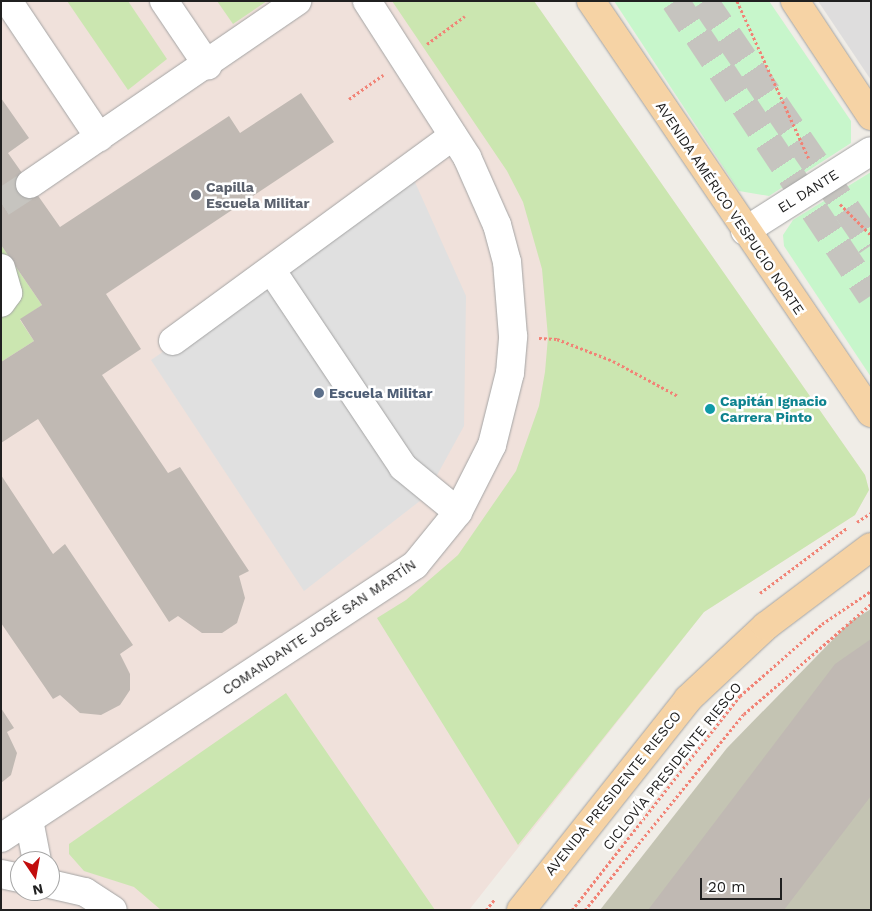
<!DOCTYPE html>
<meta charset="utf-8">
<style>
body{margin:0}
#map{position:relative;width:872px;height:911px;overflow:hidden;background:#f0ede7;font-family:"Work Sans",sans-serif}
div>[style]{position:absolute}
[style*='--x']{left:calc(var(--x)*1px);top:calc(var(--y)*1px);width:calc(var(--w)*1px);rotate:calc(var(--a)*1deg)}
.residential>*{inset:0;background:#dedddd}
.military>*{inset:0;background:#f0e1db}
.construction>*{inset:0;background:#c4c4b3}
.grass>*{inset:0;background:#cbe6b0}
.park>*{inset:0;background:#c7f6cb}
.parking>*{inset:0;background:#e0e0e0}
.building>*{inset:0;background:#c0b9b3}
.minor-tunnel>*{height:28px;margin-top:-14px;transform-origin:0;background:repeating-linear-gradient(90deg,#c6c4bf 0 28px,transparent 0 42px)}
.highway-tunnel>*{height:28px;margin-top:-14px;transform-origin:0;background:repeating-linear-gradient(90deg,#c6c4bf 0 28px,transparent 0 42px)}
.path>*{height:3px;margin-top:-1.5px;transform-origin:0;background:repeating-linear-gradient(90deg,#f18376 0 2.5px,transparent 0 5px)}
.roads{filter:drop-shadow(0 0 1px #a4a4a4) drop-shadow(0 0 1px #a4a4a4)}
.minor>*{height:28px;margin:-14px;padding:0 14px;transform-origin:14px;border-radius:14px;background:#fff}
.major>*{height:28px;margin:-14px;padding:0 14px;transform-origin:14px;border-radius:14px;background:#f6d3a5}
.dots>*{width:14px;height:14px;translate:-50% -50%;box-sizing:border-box;border:2px solid #fff;border-radius:50%}
span{translate:-50% -50%;white-space:nowrap;text-align:center;line-height:1.15;-webkit-text-stroke:5px #fff;paint-order:stroke}
.worship-label{font-size:14px;color:#5b616d;font-weight:700}
.left{translate:0 -50%;text-align:left}
.street-label{font-size:14px;color:#202020}
.service-label{font-size:14px;color:#4e5e75;font-weight:700}
.culture-label{font-size:14px;color:#0d838f;font-weight:700}
.frame{position:absolute;inset:0;border:2px solid #202020;pointer-events:none}
.north{position:absolute;left:10px;top:851px;width:50px;height:50px;box-sizing:border-box;background:#fff;border:1px solid #a6a6a6;border-radius:50%;rotate:168deg;font-size:14px;font-weight:700;line-height:20px;text-align:center;color:#202020}
.north::after{content:'';display:block;margin:auto;width:18px;height:22px;background:#c20d0d;clip-path:polygon(50% 0,100% 100%,50% 72%,0 100%)}
.scale{position:absolute;left:700px;top:878px;width:82px;height:22px;box-sizing:border-box;border:2px solid #202020;border-top:0;padding-left:6px;font-size:15px;line-height:18px;white-space:nowrap;color:#202020;-webkit-text-stroke:4px #fff;paint-order:stroke}
</style>
<div id="map">
<div class="residential">
<div style="clip-path:polygon(818px 1px,871px 1px,871px 80px)"></div>
</div>
<div class="military">
<div style="clip-path:polygon(evenodd,1px 1px,534px 1px,865px 475px,869px 490px,855px 515px,704px 612px,469px 910px,1px 910px,1px 1px,20px 861px,50px 861px,50px 891px,20px 891px,20px 861px)"></div>
</div>
<div class="construction">
<div style="clip-path:polygon(871px 609px,871px 910px,600px 910px,727px 748px,851px 621px)"></div>
</div>
<div class="grass">
<div style="clip-path:polygon(67px 1px,128px 1px,167px 59px,128px 90px)"></div>
<div style="clip-path:polygon(217px 1px,267px 1px,233px 24px)"></div>
<div style="clip-path:polygon(392px 1px,534px 1px,865px 475px,869px 490px,855px 515px,704px 612px,518px 845px,377px 618px,406px 600px,458px 555px,516px 471px,539px 406px,545px 372px,548px 337px,542px 269px,523px 202px,507px 171px)"></div>
<div style="clip-path:polygon(1px 245px,42px 305px,20px 320px,34px 341px,1px 362px)"></div>
<div style="clip-path:polygon(286px 693px,435px 910px,161px 910px,134px 887px,84px 871px,69px 854px,69px 844px)"></div>
</div>
<div class="park">
<div style="clip-path:polygon(614px 1px,769px 1px,851px 121px,851px 143px,769px 196px,739px 191px)"></div>
<div style="clip-path:polygon(871px 172px,871px 377px,784px 246px,783px 235px,793px 220px)"></div>
</div>
<div class="parking">
<div style="clip-path:polygon(414px 180px,466px 296px,464px 426px,425px 497px,304px 591px,151px 360px)"></div>
</div>
<div class="building">
<div style="clip-path:polygon(301px 93px,334px 142px,106px 294px,141px 349px,102px 375px,168px 473px,180px 467px,249px 571px,239px 576px,245px 598px,237px 623px,222px 633px,202px 633px,178px 616px,169px 622px,38px 419px,1px 443px,1px 362px,34px 341px,20px 319px,42px 305px,1px 245px,1px 98px,29px 138px,8px 153px,60px 227px,229px 116px,240px 133px)"></div>
<div style="clip-path:polygon(1px 475px,53px 554px,65px 544px,133px 645px,120px 654px,130px 674px,130px 690px,120px 705px,101px 715px,80px 713px,60px 695px,53px 699px,1px 623px)"></div>
<div style="clip-path:polygon(871px 639px,871px 796px,784px 910px,648px 910px,835px 664px)"></div>
<div style="clip-path:polygon(1px 708px,14px 728px,7px 732px,17px 753px,11px 775px,1px 783px)"></div>
</div>
<div class="minor-tunnel">
<div style="--x:1;--y:203;--w:35;--a:-33"></div>
</div>
<div class="highway-tunnel">
<div style="--x:675;--y:1;--w:354;--a:56.4"></div>
<div style="--x:704;--y:1;--w:296;--a:55.6"></div>
</div>
<div class="path">
<div style="--x:737;--y:1;--w:174;--a:65.5"></div>
<div style="--x:427;--y:44;--w:47;--a:-36.4"></div>
<div style="--x:349;--y:99;--w:42;--a:-35.2"></div>
<div style="--x:840;--y:204;--w:44;--a:45"></div>
<div style="--x:539;--y:338;--w:18;--a:3"></div>
<div style="--x:557;--y:339;--w:60;--a:21.4"></div>
<div style="--x:613;--y:361;--w:74;--a:28.3"></div>
<div style="--x:857;--y:522;--w:17;--a:-33"></div>
<div style="--x:760;--y:593;--w:109;--a:-36.8"></div>
<div style="--x:486;--y:910;--w:14;--a:-51"></div>
<div style="--x:572;--y:910;--w:272;--a:-51.9"></div>
<div style="--x:740;--y:696;--w:109;--a:-41.3"></div>
<div style="--x:822;--y:624;--w:59;--a:-34"></div>
<div style="--x:585;--y:910;--w:252;--a:-51"></div>
<div style="--x:744;--y:714;--w:168;--a:-40.9"></div>
</div>
<div class="roads">
<div class="minor">
<div style="--x:8;--y:1;--w:164;--a:56.2"></div>
<div style="--x:164;--y:1;--w:78;--a:55.9"></div>
<div style="--x:30;--y:184;--w:324;--a:-34.4"></div>
<div style="--x:745;--y:231;--w:149;--a:-32.4"></div>
<div style="--x:1;--y:268;--w:26;--a:74"></div>
<div style="--x:8;--y:293;--w:12;--a:125"></div>
<div style="--x:272;--y:271;--w:236;--a:56.2"></div>
<div style="--x:403;--y:467;--w:71;--a:39.3"></div>
<div style="--x:173;--y:341;--w:347;--a:-36.2"></div>
<div style="--x:29;--y:820;--w:42;--a:79"></div>
<div style="--x:1;--y:838;--w:496;--a:-33.4"></div>
<div style="--x:415;--y:565;--w:68;--a:-50.9"></div>
<div style="--x:458;--y:512;--w:75;--a:-63.1"></div>
<div style="--x:492;--y:445;--w:74;--a:-76"></div>
<div style="--x:510;--y:373;--w:37;--a:-85"></div>
<div style="--x:513;--y:336;--w:74;--a:-94.6"></div>
<div style="--x:507;--y:262;--w:38;--a:-105"></div>
<div style="--x:497;--y:225;--w:74;--a:-113.8"></div>
<div style="--x:467;--y:157;--w:185;--a:-122.7"></div>
<div style="--x:1;--y:874;--w:19;--a:12"></div>
<div style="--x:50;--y:884;--w:36;--a:13"></div>
<div style="--x:85;--y:892;--w:33;--a:33"></div>
</div>
<div class="major">
<div style="--x:591;--y:1;--w:498;--a:55.8"></div>
<div style="--x:795;--y:1;--w:138;--a:56.5"></div>
<div style="--x:521;--y:910;--w:269;--a:-51.6"></div>
<div style="--x:688;--y:699;--w:107;--a:-43.1"></div>
<div style="--x:766;--y:626;--w:131;--a:-37"></div>
</div>
</div>
<div class="dots">
<div style="left:196px;top:195px;background:#6b7280"></div>
<div style="left:319px;top:393px;background:#5c6f8a"></div>
<div style="left:710px;top:409px;background:#0f9aa8"></div>
</div>
<div class="worship-label">
<span class="left" style="left:206px;top:195px">Capilla<br>Escuela Militar</span>
</div>
<div class="street-label">
<span style="left:808px;top:191px;rotate:-32deg">EL DANTE</span>
<span style="left:730px;top:208px;rotate:56deg">AVENIDA AMÉRICO VESPUCIO NORTE</span>
<span style="left:319px;top:627px;rotate:-34deg">COMANDANTE JOSÉ SAN MARTÍN</span>
<span style="left:672px;top:766px;rotate:-51deg">CICLOVÍA PRESIDENTE RIESCO</span>
<span style="left:613px;top:793px;rotate:-51deg">AVENIDA PRESIDENTE RIESCO</span>
</div>
<div class="service-label">
<span class="left" style="left:329px;top:393px">Escuela Militar</span>
</div>
<div class="culture-label">
<span class="left" style="left:720px;top:409px">Capitán Ignacio<br>Carrera Pinto</span>
</div>
<div class="frame"></div>
<div class="north">N</div>
<div class="scale">20 m</div>
</div>
